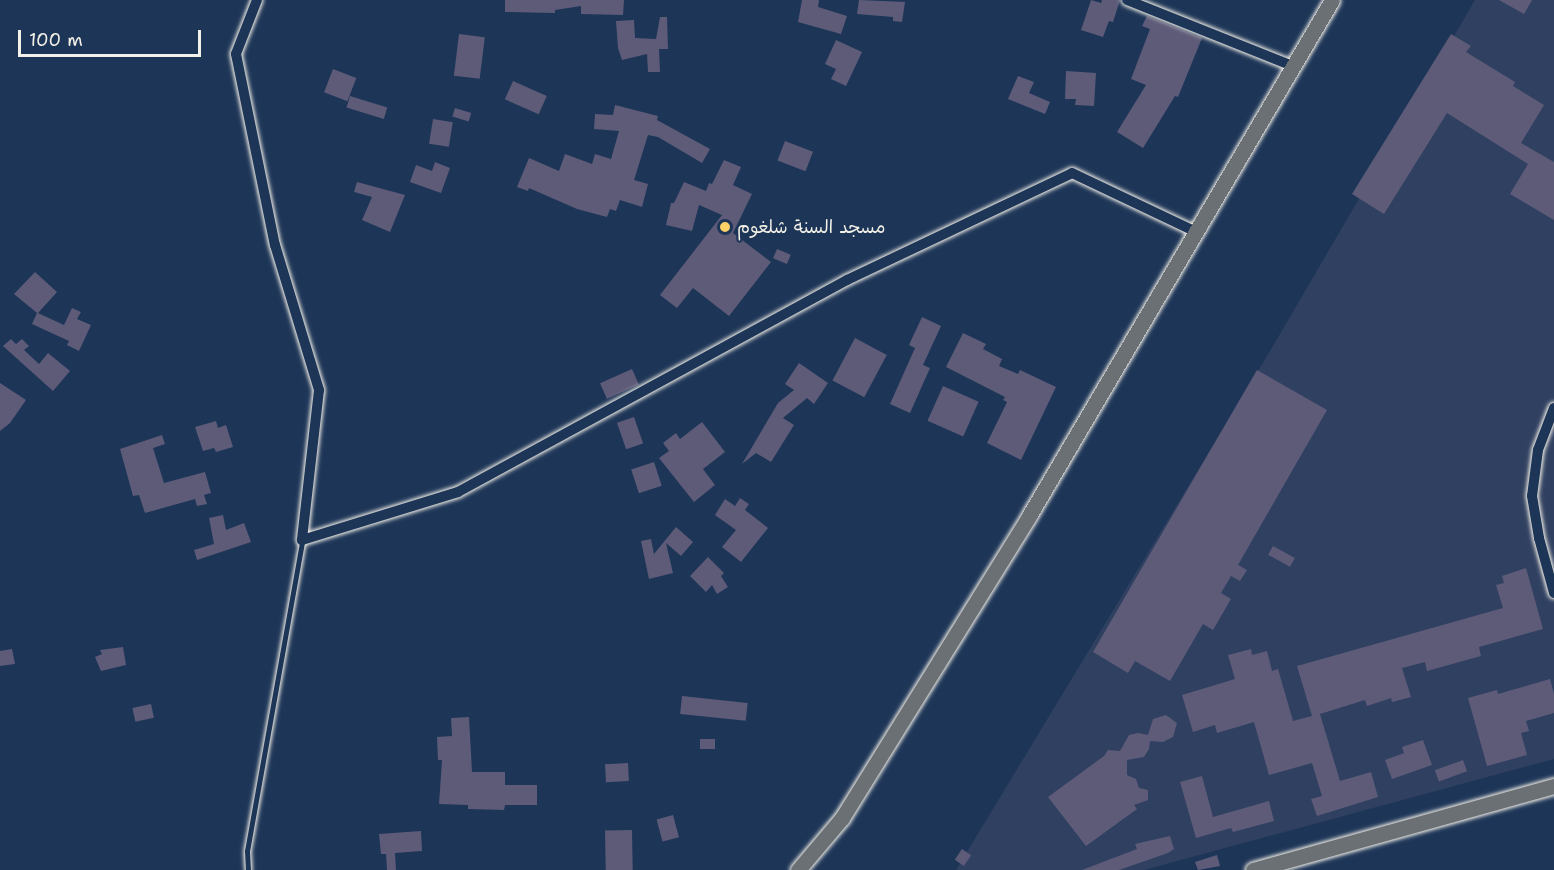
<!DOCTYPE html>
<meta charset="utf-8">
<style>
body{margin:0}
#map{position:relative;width:1554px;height:870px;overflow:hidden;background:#1d3557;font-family:"Shantell Sans","Playpen Sans Arabic",sans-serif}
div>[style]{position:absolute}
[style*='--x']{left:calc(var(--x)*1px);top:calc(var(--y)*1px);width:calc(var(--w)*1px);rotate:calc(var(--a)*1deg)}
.built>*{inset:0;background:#304061}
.building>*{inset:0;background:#5e5b79;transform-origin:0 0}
.roads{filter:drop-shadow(0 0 2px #f4f1e8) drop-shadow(0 0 2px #f4f1e8)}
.service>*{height:5px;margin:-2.5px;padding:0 2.5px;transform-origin:2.5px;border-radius:2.5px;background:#1d3557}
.minor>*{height:10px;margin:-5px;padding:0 5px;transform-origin:5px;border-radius:5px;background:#1d3557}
.primary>*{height:15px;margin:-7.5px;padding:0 7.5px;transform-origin:7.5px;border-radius:7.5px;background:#6b7074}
.dots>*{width:16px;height:16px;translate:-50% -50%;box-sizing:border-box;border:3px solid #1d3557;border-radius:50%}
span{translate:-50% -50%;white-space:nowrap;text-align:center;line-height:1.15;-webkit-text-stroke:4.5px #1d3557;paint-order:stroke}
.poi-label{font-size:18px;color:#f4f1e8}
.left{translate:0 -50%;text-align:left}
.scale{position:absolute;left:18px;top:30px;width:183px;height:27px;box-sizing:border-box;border:3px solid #f4f1e8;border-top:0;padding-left:8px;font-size:18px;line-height:21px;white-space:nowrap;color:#f4f1e8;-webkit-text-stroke:4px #1d3557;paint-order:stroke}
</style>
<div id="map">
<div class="built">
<div style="clip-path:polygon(1475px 0,1554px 0,1554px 759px,1144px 870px,956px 870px,1270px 351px)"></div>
</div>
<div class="building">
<div style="clip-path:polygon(505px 0,624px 0,623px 15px,581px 14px,581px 6px,555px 10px,555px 13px,505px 12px)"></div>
<div style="clip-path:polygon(802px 0,819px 0,818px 7px,847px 16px,841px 34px,798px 22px)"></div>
<div style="clip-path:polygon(859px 0,905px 2px,902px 22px,893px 21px,893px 17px,857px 14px)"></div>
<div style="clip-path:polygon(1091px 0,1101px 3px,1102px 0,1120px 0,1113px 22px,1109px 21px,1103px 37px,1081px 30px)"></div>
<div style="clip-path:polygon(1499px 0,1532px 0,1524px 14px)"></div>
<div style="clip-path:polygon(1147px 16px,1202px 38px,1178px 97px,1175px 96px,1143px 148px,1117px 132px,1146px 85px,1131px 79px,1150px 29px,1142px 26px)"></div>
<div style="clip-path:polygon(660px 17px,667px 17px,668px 49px,659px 49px,660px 72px,648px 72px,647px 54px,622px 60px,618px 48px,616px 21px,634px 20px,635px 38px,656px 39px)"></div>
<div style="left:459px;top:34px;width:26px;height:42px;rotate:7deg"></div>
<div style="clip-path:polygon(1451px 34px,1471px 46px,1466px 52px,1515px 82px,1513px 86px,1544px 105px,1521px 143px,1554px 162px,1554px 220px,1510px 194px,1528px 164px,1447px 113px,1384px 214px,1352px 194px)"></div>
<div style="clip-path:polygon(836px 40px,862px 52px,846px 86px,831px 79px,836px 69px,825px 64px)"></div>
<div style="left:333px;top:69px;width:25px;height:25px;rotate:21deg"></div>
<div style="clip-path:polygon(1066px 71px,1096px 73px,1094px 106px,1075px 105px,1076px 99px,1065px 99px)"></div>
<div style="clip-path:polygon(1018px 76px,1034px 82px,1029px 93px,1050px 102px,1045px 114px,1008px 99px)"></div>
<div style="left:513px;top:81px;width:37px;height:20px;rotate:24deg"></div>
<div style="left:350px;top:96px;width:39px;height:12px;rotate:17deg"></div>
<div style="clip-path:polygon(615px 105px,658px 116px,657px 120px,710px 149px,702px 163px,658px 137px,648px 135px,634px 180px,648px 184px,642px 207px,620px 200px,616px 211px,610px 209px,607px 217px,577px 209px,529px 188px,528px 191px,517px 187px,529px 158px,559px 171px,565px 154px,592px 164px,595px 154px,611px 159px,619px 131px,594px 129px,595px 114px,613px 115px)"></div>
<div style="left:455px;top:108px;width:17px;height:9px;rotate:17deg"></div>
<div style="left:433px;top:119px;width:20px;height:25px;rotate:9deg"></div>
<div style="left:785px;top:141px;width:30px;height:21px;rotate:21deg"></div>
<div style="clip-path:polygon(724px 160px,741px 167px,733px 185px,752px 194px,733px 233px,771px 262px,729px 316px,693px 288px,677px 308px,660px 295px,722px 215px,699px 205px,692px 231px,666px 225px,671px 203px,674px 203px,684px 182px,706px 191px,709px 183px,712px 184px)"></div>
<div style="clip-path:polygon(435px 162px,450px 168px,441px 193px,410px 182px,416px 165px,432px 171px)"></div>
<div style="clip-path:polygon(357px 182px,405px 195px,390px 232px,362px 220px,372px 197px,354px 192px)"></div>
<div style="left:777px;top:249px;width:15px;height:10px;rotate:23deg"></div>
<div style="clip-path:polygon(35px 272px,57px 292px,38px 313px,64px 325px,72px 308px,81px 312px,77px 319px,91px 325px,79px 351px,67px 345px,69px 341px,32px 324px,37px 313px,14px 294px)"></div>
<div style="clip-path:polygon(922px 317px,941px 326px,923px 365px,930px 368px,910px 413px,890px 404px,915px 348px,909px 345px)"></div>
<div style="clip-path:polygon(963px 333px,986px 344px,983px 349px,1002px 359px,999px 366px,1018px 374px,1020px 370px,1056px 387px,1021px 460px,987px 443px,1007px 402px,1003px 400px,1005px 397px,946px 367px)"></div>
<div style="left:855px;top:338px;width:36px;height:48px;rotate:28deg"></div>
<div style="clip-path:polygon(11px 339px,16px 344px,22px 339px,29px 346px,24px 350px,39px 364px,48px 353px,70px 371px,53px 391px,3px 346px)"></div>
<div style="clip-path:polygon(799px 363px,828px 383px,814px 404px,807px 398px,783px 418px,794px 425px,771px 462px,756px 453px,742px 464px,778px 403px,794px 390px,785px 384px)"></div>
<div style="left:632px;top:369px;width:17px;height:35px;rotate:66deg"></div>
<div style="clip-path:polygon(1257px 370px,1327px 410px,1238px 565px,1247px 570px,1240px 581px,1231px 576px,1221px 593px,1231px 599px,1213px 630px,1203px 624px,1170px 681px,1135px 661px,1128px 673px,1093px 652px)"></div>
<div style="clip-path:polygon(0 383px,26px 400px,10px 423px,0 431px)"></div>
<div style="left:943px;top:386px;width:39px;height:38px;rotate:24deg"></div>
<div style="left:634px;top:417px;width:28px;height:18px;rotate:71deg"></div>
<div style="clip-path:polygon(216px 421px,218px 428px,226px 425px,233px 447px,216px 452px,214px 448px,203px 451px,195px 427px)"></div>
<div style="clip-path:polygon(702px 422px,725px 452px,703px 469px,715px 485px,694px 502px,659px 458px,669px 451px,663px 443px,676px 433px,680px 439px)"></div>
<div style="clip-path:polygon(162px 435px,165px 444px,153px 448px,164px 483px,205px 472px,211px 493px,204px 495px,207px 504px,197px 506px,195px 499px,145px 513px,139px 495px,133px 496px,120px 449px)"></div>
<div style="left:654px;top:462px;width:25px;height:24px;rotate:72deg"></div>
<div style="clip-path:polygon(740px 498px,749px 504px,745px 510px,768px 528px,741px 562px,722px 547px,736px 530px,715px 515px,725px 499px,735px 506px)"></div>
<div style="clip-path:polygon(223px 515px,226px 530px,244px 523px,251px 542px,197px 560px,194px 550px,214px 544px,209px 518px)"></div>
<div style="clip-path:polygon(676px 527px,693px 542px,681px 556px,666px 543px,673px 573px,649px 579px,641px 541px,651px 539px,654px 554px)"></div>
<div style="left:1273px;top:546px;width:25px;height:10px;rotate:29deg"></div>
<div style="clip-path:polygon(708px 557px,724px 573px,721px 576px,728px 587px,717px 594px,712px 585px,706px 592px,690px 576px)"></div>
<div style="clip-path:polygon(1526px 568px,1543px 629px,1479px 647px,1481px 656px,1427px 671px,1425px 662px,1402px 668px,1411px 697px,1392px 702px,1391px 698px,1367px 706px,1365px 700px,1320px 714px,1340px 781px,1371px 772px,1378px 797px,1317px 816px,1311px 799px,1322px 796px,1312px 763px,1269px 775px,1254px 722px,1217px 733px,1215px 725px,1193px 732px,1182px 695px,1235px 679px,1228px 655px,1251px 649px,1252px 655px,1267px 651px,1272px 671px,1278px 669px,1293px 721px,1312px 716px,1297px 666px,1503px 608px,1496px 585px,1504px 583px,1502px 576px)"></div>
<div style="clip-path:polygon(123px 647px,126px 665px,101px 671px,95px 657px,102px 654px,100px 650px)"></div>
<div style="clip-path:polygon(12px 649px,15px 664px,0 666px,0 651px)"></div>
<div style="clip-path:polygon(1550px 679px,1554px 694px,1554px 713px,1526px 721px,1529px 731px,1521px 733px,1527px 755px,1487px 766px,1468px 698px,1497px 690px,1498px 694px)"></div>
<div style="left:682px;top:696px;width:66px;height:18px;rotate:6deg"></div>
<div style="left:151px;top:704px;width:14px;height:19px;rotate:78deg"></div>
<div style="clip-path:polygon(1166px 715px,1177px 723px,1173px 737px,1163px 742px,1150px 741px,1149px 749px,1144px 757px,1127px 760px,1127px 775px,1136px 779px,1139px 788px,1148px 790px,1148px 800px,1134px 805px,1137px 809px,1086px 846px,1048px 797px,1104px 756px,1108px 750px,1120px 751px,1129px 735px,1138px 733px,1148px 735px,1153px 719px)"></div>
<div style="clip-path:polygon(469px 717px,472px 772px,505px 772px,505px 785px,537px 785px,537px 805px,505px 805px,504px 810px,468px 809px,468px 805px,439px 804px,442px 760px,438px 760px,437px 737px,452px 736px,451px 718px)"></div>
<div style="left:715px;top:739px;width:10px;height:15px;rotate:90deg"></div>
<div style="clip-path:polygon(1423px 740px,1432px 765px,1392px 779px,1385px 760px,1404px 753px,1402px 747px)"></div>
<div style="left:1463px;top:760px;width:12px;height:30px;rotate:70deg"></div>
<div style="left:628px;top:763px;width:18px;height:23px;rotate:87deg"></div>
<div style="clip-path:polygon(1202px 776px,1213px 817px,1269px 801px,1274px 821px,1233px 832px,1231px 828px,1196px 838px,1180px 782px)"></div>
<div style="left:673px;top:815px;width:23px;height:17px;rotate:75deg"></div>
<div style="left:632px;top:830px;width:40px;height:27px;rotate:89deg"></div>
<div style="clip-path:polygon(421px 831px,422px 851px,395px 853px,396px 870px,387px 870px,386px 854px,381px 854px,379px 834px)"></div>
<div style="clip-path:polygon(1170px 836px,1174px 849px,1168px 853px,1119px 870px,1082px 870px,1137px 849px,1135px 844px)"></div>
<div style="left:962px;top:849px;width:11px;height:13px;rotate:34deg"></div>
<div style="clip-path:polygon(1217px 855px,1220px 866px,1198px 870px,1195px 862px)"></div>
</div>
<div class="roads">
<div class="service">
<div style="--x:248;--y:870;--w:19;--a:-93"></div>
<div style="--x:247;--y:851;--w:315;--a:-79.9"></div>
</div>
<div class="minor">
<div style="--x:257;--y:0;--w:58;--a:111.3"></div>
<div style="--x:236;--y:54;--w:195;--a:78.5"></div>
<div style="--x:275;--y:245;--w:152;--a:73.1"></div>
<div style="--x:319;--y:390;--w:151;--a:96.5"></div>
<div style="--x:302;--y:540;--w:163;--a:-17.1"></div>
<div style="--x:458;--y:492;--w:443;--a:-28.6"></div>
<div style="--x:847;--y:280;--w:249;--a:-25.4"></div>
<div style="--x:1072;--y:173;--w:137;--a:25.4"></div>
<div style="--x:1127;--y:0;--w:179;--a:21.7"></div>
<div style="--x:1554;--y:408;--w:45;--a:110.9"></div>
<div style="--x:1538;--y:450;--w:46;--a:97.4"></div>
<div style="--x:1532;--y:496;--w:43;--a:80.5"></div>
<div style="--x:1539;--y:538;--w:57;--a:74.7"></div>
</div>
<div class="primary">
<div style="--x:798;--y:870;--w:68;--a:-49.8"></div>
<div style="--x:842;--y:818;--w:355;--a:-58.2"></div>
<div style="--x:1029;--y:516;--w:598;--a:-59.58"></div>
<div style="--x:1253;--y:870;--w:313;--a:-15.6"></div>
</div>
</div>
<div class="dots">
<div style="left:725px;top:227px;background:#ffd166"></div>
</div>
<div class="poi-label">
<span class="left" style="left:737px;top:227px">مسجد السنة شلغوم</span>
</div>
<div class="scale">100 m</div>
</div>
